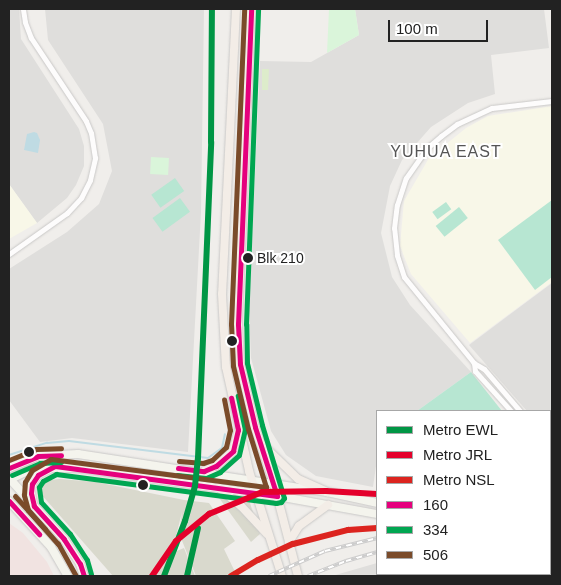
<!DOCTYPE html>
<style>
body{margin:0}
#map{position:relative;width:561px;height:585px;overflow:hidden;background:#f0eeeb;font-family:Arial,sans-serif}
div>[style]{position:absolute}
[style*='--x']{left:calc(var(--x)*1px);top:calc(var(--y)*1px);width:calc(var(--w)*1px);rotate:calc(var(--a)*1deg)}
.residential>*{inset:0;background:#dfdedc}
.commercial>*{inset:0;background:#f1e3e1}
.education>*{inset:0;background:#f8f7e8}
.construction>*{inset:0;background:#d9d9cd}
.grass>*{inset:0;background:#ddeccb}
.park>*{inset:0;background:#daf5da;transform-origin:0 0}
.pitch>*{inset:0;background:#b7e6d2;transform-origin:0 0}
.water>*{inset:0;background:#bfdbe3}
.stream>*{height:2px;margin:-1px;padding:0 1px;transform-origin:1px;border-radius:1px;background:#bfdbe3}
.roads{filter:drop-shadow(0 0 1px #c9c8c7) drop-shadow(0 0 1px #c9c8c7)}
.minor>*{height:5px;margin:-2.5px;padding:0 2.5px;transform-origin:2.5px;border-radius:2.5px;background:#fdfcfc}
.secondary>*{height:8px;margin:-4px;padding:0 4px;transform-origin:4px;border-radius:4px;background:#f4f4ed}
.primary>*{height:8px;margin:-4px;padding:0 4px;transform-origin:4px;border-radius:4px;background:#f3ede7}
.rail>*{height:4px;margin-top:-2px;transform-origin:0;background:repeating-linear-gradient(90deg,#fff 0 5.5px,#ccc 0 11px);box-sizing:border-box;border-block:1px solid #ccc}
.bus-1>*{height:5px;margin:-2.5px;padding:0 2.5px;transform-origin:2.5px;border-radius:2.5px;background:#e5007d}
.bus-2>*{height:5px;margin:-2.5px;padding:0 2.5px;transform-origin:2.5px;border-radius:2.5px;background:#00a651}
.bus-3>*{height:5px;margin:-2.5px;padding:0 2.5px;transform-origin:2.5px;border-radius:2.5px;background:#7a4b2a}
.metro-1>*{height:6px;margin:-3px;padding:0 3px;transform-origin:3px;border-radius:3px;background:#009645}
.metro-2>*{height:6px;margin:-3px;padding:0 3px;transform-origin:3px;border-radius:3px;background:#e4002b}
.metro-3>*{height:6px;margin:-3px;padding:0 3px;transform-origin:3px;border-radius:3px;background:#dc241f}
.dots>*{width:14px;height:14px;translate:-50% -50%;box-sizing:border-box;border:2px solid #fff;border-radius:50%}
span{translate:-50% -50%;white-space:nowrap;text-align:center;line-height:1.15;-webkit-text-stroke:4px #fff;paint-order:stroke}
.bus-label{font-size:14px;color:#222}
.left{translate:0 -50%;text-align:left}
.neighbourhood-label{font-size:16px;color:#555;letter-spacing:1px}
.frame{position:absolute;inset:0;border:10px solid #222;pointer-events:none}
.legend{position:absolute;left:376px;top:410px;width:175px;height:165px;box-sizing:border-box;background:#fff;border:1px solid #a7a7a7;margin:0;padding:6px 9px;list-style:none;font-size:15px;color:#222}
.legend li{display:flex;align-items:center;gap:10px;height:25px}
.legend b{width:25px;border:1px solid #a7a7a7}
.scale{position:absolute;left:388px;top:20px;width:100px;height:22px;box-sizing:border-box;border:2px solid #222;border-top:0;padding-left:6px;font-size:15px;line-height:18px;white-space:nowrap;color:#222;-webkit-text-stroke:4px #fff;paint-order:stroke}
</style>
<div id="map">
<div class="residential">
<div style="clip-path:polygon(9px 9px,19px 9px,21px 39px,79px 129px,84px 146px,84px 166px,76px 185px,67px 198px,37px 223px,9px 184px)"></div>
<div style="clip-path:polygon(45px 9px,204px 9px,201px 212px,188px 452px,72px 438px,40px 442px,9px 400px,9px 269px,67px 232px,99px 204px,112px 171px,103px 124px,48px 40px)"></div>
<div style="clip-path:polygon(355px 9px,544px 9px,549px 48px,491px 55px,495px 94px,468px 103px,431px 127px,402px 160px,390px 186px,381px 233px,392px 277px,410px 305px,471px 372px,417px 411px,377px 411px,377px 459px,373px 487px,316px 476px,286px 455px,271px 431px,251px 358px,249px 310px,260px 61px,311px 62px,359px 35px)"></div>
<div style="clip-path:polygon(552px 283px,552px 443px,550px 437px,550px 411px,527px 411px,469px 345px)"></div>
<div style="clip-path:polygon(377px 563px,377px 574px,542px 574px,542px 576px,332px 576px)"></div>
</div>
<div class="commercial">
<div style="clip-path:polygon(9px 523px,23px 533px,47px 562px,54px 576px,9px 576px)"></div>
</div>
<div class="education">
<div style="clip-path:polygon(552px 106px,552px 282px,470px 343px,411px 274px,400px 246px,404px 201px,429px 158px,466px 128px,488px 116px)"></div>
<div style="clip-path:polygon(9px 184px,37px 223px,9px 239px)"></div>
</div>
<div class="construction">
<div style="clip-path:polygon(60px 479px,96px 482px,184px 500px,209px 503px,235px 541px,224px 549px,237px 576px,196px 576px,179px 533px,182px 512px,176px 536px,162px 557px,184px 548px,195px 576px,113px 576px,40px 493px,41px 485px,50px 480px)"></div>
<div style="clip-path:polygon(217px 495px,249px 500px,260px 534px,251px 542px)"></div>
</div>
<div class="grass">
<div style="clip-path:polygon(262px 69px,269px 69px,268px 90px,262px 90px)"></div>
</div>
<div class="park">
<div style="clip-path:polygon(329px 9px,355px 9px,359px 35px,327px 53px)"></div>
<div style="left:151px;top:157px;width:18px;height:17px;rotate:3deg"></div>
</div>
<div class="pitch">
<div style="left:175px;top:178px;width:16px;height:29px;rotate:55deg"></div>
<div style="left:180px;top:198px;width:17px;height:34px;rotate:54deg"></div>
<div style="clip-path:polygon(552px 200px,552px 277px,535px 290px,498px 240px)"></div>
<div style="left:446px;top:202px;width:9px;height:17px;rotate:54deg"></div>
<div style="left:459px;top:207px;width:14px;height:30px;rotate:51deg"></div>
<div style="clip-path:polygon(471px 372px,502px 411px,417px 411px)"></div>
</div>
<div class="water">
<div style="clip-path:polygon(34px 132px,37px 133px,40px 140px,38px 153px,24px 150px,27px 134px)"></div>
</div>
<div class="stream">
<div style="--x:9;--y:455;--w:40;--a:-18"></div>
<div style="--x:47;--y:443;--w:22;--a:-5"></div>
<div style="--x:69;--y:441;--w:140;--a:7"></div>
<div style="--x:208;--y:458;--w:17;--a:-36"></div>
<div style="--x:222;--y:448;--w:14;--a:-78"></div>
</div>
<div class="roads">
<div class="minor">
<div style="--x:9;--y:254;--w:71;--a:-35.3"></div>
<div style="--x:67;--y:213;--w:21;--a:-47"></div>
<div style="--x:81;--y:198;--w:20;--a:-63"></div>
<div style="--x:90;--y:180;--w:23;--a:-77"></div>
<div style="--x:95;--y:158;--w:25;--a:-99"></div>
<div style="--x:91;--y:133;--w:13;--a:-113"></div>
<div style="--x:86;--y:121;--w:100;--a:-123.5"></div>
<div style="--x:31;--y:38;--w:17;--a:-111"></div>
<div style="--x:25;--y:22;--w:13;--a:-99"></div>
<div style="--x:474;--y:363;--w:8;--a:83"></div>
<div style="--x:475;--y:371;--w:54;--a:48"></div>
<div style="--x:520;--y:411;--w:55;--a:-130.6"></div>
<div style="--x:484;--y:369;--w:12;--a:-149"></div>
<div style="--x:474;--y:363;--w:111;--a:-129.1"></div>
<div style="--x:404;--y:277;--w:23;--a:-108"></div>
<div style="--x:397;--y:255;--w:27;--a:-96"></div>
<div style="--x:394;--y:228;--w:23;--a:-83"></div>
<div style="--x:397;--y:205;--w:28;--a:-72"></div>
<div style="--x:406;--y:178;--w:35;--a:-55"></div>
<div style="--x:426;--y:149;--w:20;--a:-41"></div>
<div style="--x:441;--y:136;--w:20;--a:-37"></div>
<div style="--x:457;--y:124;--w:38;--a:-25"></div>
<div style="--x:492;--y:108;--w:60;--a:-6.7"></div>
<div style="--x:550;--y:456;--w:9;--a:77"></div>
<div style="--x:544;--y:576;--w:2;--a:-90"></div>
</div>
<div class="secondary">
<div style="--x:9;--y:468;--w:31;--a:-22"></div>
<div style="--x:38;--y:456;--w:40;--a:-2.9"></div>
<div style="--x:78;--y:454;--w:252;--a:8.7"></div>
<div style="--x:327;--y:492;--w:51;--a:12.4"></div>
<div style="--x:9;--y:478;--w:82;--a:48"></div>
<div style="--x:64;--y:539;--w:30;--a:57"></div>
<div style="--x:80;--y:564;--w:13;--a:72"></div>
<div style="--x:9;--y:480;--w:28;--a:-26"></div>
<div style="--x:34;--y:468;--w:44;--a:0"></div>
<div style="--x:78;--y:468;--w:207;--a:8.1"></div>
<div style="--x:283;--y:497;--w:96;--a:10.3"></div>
<div style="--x:9;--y:501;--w:62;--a:47.6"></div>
<div style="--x:51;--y:547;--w:34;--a:60"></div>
<div style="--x:33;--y:504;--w:11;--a:-100"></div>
<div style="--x:31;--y:493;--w:9;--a:-84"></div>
<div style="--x:32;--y:484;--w:11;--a:-56"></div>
<div style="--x:38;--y:475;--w:16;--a:-27"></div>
<div style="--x:550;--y:510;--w:2;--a:0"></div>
<div style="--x:550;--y:522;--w:2;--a:0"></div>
</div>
<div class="primary">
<div style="--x:236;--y:9;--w:285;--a:92.8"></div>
<div style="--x:222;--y:294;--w:73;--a:86.9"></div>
<div style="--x:226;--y:367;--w:107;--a:77.5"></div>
<div style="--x:249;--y:471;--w:110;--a:72.6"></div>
<div style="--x:251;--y:9;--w:315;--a:92.4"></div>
<div style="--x:238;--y:324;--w:40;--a:87.1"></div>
<div style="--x:240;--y:364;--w:65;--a:76.6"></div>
<div style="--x:255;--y:427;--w:60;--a:71.6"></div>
<div style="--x:274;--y:484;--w:95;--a:75.4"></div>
<div style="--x:262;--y:444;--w:50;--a:44.2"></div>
<div style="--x:298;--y:479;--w:32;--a:24"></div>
<div style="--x:204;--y:471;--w:13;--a:-23"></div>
<div style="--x:216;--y:466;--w:23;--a:-41"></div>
<div style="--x:233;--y:451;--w:20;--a:-75"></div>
<div style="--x:218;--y:487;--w:30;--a:40"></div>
<div style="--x:241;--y:506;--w:38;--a:47"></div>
<div style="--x:289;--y:542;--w:19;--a:-58"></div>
<div style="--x:299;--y:526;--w:36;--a:-36"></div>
</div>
</div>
<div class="rail">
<div style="--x:550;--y:525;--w:2;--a:0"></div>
<div style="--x:550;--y:544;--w:2;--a:0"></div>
<div style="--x:269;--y:576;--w:61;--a:-24.1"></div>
<div style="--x:325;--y:551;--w:54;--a:-14"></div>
<div style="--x:308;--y:576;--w:41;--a:-21.5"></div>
<div style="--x:346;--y:561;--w:32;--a:-16"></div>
</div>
<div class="bus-1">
<div style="--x:9;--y:468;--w:31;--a:-22"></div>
<div style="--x:38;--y:456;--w:23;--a:-2"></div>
<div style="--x:178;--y:468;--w:26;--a:7"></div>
<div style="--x:204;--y:471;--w:13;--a:-23"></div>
<div style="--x:216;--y:466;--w:23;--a:-41"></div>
<div style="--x:233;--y:451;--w:22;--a:-77"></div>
<div style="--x:238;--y:430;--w:33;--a:-102"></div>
<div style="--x:9;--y:501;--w:45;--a:47.7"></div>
<div style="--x:84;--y:576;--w:13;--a:-108"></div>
<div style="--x:80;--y:564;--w:30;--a:-123"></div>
<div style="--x:64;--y:539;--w:45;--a:-132.3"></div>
<div style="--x:34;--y:506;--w:13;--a:-103"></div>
<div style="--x:31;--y:493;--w:9;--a:-84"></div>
<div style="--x:32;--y:484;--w:11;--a:-56"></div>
<div style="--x:38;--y:475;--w:19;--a:-28"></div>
<div style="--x:55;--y:466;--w:224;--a:7.7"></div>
<div style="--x:277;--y:496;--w:72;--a:-107.7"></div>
<div style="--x:255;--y:427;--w:65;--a:-103.4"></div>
<div style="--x:240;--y:364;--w:40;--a:-92.9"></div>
<div style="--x:238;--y:324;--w:315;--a:-87.6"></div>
</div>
<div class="bus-2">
<div style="--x:12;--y:475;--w:30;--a:-23"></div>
<div style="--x:40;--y:463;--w:21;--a:-3"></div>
<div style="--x:177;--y:475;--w:29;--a:6"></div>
<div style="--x:206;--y:478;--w:15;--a:-23"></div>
<div style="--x:220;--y:472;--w:25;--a:-42"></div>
<div style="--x:239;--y:455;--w:26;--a:-77"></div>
<div style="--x:245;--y:430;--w:35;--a:-102"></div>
<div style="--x:91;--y:574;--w:15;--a:-106"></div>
<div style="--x:87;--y:560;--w:31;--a:-123"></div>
<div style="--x:70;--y:534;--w:43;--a:-132.2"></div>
<div style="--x:41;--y:502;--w:15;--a:-98"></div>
<div style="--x:39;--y:487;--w:7;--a:-56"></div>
<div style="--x:43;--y:481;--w:15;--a:-28"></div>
<div style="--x:56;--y:474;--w:222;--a:7.5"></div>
<div style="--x:276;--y:503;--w:5;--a:-11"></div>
<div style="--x:281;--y:502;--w:5;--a:-53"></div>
<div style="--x:284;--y:498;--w:76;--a:-106.8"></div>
<div style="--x:262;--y:425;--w:64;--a:-103.6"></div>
<div style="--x:247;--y:363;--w:39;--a:-91"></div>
<div style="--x:246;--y:324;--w:315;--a:-87.8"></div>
</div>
<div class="bus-3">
<div style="--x:9;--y:460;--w:29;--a:-22"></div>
<div style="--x:36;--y:449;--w:25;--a:-2"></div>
<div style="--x:179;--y:461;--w:24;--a:5"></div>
<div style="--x:203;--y:463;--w:9;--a:-18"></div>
<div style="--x:212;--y:460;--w:19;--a:-43"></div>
<div style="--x:226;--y:447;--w:17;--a:-77"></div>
<div style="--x:230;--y:430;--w:31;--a:-101"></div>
<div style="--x:15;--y:496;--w:45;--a:47.7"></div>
<div style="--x:76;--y:576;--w:37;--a:-119"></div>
<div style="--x:58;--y:544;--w:45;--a:-131.4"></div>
<div style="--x:28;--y:510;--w:16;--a:-105"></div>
<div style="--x:24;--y:495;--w:13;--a:-86"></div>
<div style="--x:25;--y:482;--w:14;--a:-60"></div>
<div style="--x:32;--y:470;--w:22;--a:-30"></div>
<div style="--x:51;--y:459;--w:217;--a:7.4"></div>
<div style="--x:266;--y:487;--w:61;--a:-107.2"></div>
<div style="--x:248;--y:429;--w:65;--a:-103.4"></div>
<div style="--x:233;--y:366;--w:42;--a:-92.7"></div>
<div style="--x:231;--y:324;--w:315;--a:-87.6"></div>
</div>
<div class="metro-1">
<div style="--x:164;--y:576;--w:59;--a:-69.1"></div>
<div style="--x:185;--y:521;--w:36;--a:-74"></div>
<div style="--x:195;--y:486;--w:28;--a:-84"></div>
<div style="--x:198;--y:458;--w:316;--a:-87.6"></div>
<div style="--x:211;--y:142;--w:133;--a:-89.6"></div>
<div style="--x:187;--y:576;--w:49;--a:-77.1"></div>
</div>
<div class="metro-2">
<div style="--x:152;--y:576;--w:42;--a:-55.6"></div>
<div style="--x:176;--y:541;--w:43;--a:-39.3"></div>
<div style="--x:209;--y:514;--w:57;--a:-22.5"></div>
<div style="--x:262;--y:492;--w:64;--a:-0.9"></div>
<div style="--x:326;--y:491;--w:51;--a:3.4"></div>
</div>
<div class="metro-3">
<div style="--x:231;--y:576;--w:31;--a:-31"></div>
<div style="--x:258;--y:560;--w:38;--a:-25"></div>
<div style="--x:293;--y:544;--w:57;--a:-14.3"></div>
<div style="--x:348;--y:530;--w:29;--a:-4"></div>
</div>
<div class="dots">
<div style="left:248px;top:258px;background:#222"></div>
<div style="left:232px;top:341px;background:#222"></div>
<div style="left:29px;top:452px;background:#222"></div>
<div style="left:143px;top:485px;background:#222"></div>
</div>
<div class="bus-label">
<span class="left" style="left:257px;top:258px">Blk 210</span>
</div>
<div class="neighbourhood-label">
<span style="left:446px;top:152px">YUHUA EAST</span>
</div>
<div class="frame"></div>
<ul class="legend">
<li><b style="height:6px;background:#009645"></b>Metro EWL</li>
<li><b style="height:6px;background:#e4002b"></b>Metro JRL</li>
<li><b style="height:6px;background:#dc241f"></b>Metro NSL</li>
<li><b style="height:6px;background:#e5007d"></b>160</li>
<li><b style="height:6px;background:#00a651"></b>334</li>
<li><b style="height:6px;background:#7a4b2a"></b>506</li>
</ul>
<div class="scale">100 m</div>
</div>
